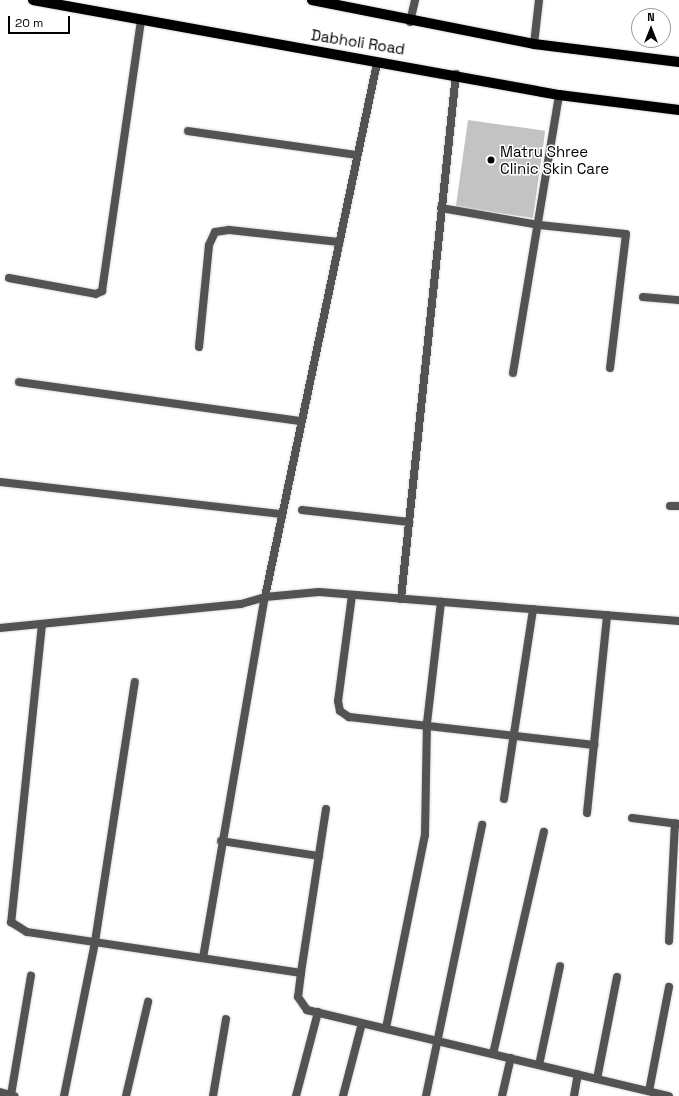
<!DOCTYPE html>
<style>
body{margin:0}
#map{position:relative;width:679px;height:1096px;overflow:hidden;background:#fff;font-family:"Space Grotesk",sans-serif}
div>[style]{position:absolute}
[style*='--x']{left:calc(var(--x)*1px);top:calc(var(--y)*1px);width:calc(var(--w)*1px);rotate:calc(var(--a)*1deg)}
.building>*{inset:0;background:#c3c3c3;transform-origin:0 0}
.roads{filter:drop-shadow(0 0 1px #dbdbdb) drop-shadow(0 0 1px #dbdbdb)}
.street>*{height:8px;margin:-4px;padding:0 4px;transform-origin:4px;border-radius:4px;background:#535353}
.primary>*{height:10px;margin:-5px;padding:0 5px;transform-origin:5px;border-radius:5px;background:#000}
.dots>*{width:11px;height:11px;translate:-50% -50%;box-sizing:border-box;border:2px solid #fff;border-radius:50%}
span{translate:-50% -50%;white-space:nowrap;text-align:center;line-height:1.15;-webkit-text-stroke:3px #fff;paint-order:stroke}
.street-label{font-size:15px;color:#000}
.poi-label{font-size:15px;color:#000}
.left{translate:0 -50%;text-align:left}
.north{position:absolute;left:631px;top:8px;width:40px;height:40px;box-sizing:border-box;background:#fff;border:1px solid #999;border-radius:50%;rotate:0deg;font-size:11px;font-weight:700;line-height:16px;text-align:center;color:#000}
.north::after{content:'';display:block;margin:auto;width:14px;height:18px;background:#000;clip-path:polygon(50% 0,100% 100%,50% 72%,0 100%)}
.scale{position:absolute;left:8px;top:16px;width:62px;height:18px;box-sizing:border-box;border:2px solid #000;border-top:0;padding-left:5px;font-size:12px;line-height:14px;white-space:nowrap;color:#000;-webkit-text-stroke:3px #fff;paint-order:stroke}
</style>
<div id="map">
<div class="building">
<div style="left:468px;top:120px;width:78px;height:88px;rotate:8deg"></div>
</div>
<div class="roads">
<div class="street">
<div style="--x:410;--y:22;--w:23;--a:-77"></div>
<div style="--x:534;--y:44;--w:44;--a:-83.5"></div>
<div style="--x:188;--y:131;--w:171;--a:8.1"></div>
<div style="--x:441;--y:208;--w:99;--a:9.8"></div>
<div style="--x:539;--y:225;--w:87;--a:5.9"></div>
<div style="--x:626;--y:234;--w:135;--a:96.8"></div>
<div style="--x:9;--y:278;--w:88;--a:10.4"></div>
<div style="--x:96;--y:294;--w:7;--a:-27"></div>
<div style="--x:102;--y:291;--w:274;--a:-81.8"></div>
<div style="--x:643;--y:297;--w:36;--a:5"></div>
<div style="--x:199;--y:347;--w:102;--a:-84.4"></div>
<div style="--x:209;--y:245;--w:14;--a:-65"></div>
<div style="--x:215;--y:232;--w:14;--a:-8"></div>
<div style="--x:229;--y:230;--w:111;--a:6.2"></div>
<div style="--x:513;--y:373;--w:282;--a:-80.6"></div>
<div style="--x:19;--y:382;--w:285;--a:7.9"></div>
<div style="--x:0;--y:482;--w:284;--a:6.5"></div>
<div style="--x:670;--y:506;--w:9;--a:0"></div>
<div style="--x:302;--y:510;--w:108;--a:6.4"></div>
<div style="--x:352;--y:595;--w:107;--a:97.5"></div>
<div style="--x:338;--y:701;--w:10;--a:79"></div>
<div style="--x:340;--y:711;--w:11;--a:34"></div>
<div style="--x:349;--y:717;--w:247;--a:6.5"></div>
<div style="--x:401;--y:599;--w:528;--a:-84.02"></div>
<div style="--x:42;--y:624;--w:300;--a:95.9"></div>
<div style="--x:11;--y:922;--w:19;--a:32"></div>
<div style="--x:27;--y:932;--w:277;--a:8.5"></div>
<div style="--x:0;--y:628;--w:242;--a:-5.7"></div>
<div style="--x:241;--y:604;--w:25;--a:-16"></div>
<div style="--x:265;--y:597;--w:54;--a:-5.3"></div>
<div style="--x:319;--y:592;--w:361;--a:4.6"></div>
<div style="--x:504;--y:799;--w:192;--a:-81.3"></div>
<div style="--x:326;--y:809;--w:166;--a:98.7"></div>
<div style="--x:301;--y:973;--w:24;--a:97"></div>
<div style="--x:298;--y:997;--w:16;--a:55"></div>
<div style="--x:307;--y:1010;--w:372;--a:13.4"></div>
<div style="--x:587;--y:813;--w:199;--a:-84.2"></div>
<div style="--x:632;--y:818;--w:47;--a:7.3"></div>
<div style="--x:221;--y:841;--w:99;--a:8.7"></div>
<div style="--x:669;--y:941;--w:118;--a:-87.1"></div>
<div style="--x:203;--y:958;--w:366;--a:-80.3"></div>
<div style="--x:265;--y:597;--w:546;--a:-78.15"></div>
<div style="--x:386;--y:1028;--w:197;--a:-78.6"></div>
<div style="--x:425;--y:835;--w:112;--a:-89"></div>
<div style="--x:427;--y:723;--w:122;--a:-83.4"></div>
<div style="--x:493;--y:1054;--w:228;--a:-77.1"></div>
<div style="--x:539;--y:1065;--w:101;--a:-78"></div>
<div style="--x:597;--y:1079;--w:104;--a:-78.9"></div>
<div style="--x:649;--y:1091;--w:106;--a:-79.1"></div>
<div style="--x:0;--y:1092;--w:15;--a:16"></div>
<div style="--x:11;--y:1095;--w:121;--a:-80.5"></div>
<div style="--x:64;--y:1096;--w:157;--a:-78.6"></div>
<div style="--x:95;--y:942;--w:263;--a:-81.3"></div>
<div style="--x:126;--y:1096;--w:97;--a:-76.8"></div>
<div style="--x:213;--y:1096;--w:78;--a:-80.4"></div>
<div style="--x:296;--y:1096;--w:87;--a:-75.3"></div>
<div style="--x:343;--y:1096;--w:75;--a:-75.4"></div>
<div style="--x:426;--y:1096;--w:277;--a:-78.3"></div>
<div style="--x:502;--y:1096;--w:39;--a:-77"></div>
<div style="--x:574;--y:1096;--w:22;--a:-80"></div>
</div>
<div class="primary">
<div style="--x:33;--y:0;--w:535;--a:10.24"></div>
<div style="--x:559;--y:95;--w:121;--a:7.1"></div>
<div style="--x:312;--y:0;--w:226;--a:11.2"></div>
<div style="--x:534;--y:44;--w:146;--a:7.1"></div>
</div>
</div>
<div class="dots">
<div style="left:491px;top:160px;background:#000"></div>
</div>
<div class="street-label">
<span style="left:358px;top:42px;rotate:9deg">Dabholi Road</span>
</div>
<div class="poi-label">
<span class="left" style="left:500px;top:160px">Matru Shree<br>Clinic Skin Care</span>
</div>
<div class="north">N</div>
<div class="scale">20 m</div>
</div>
